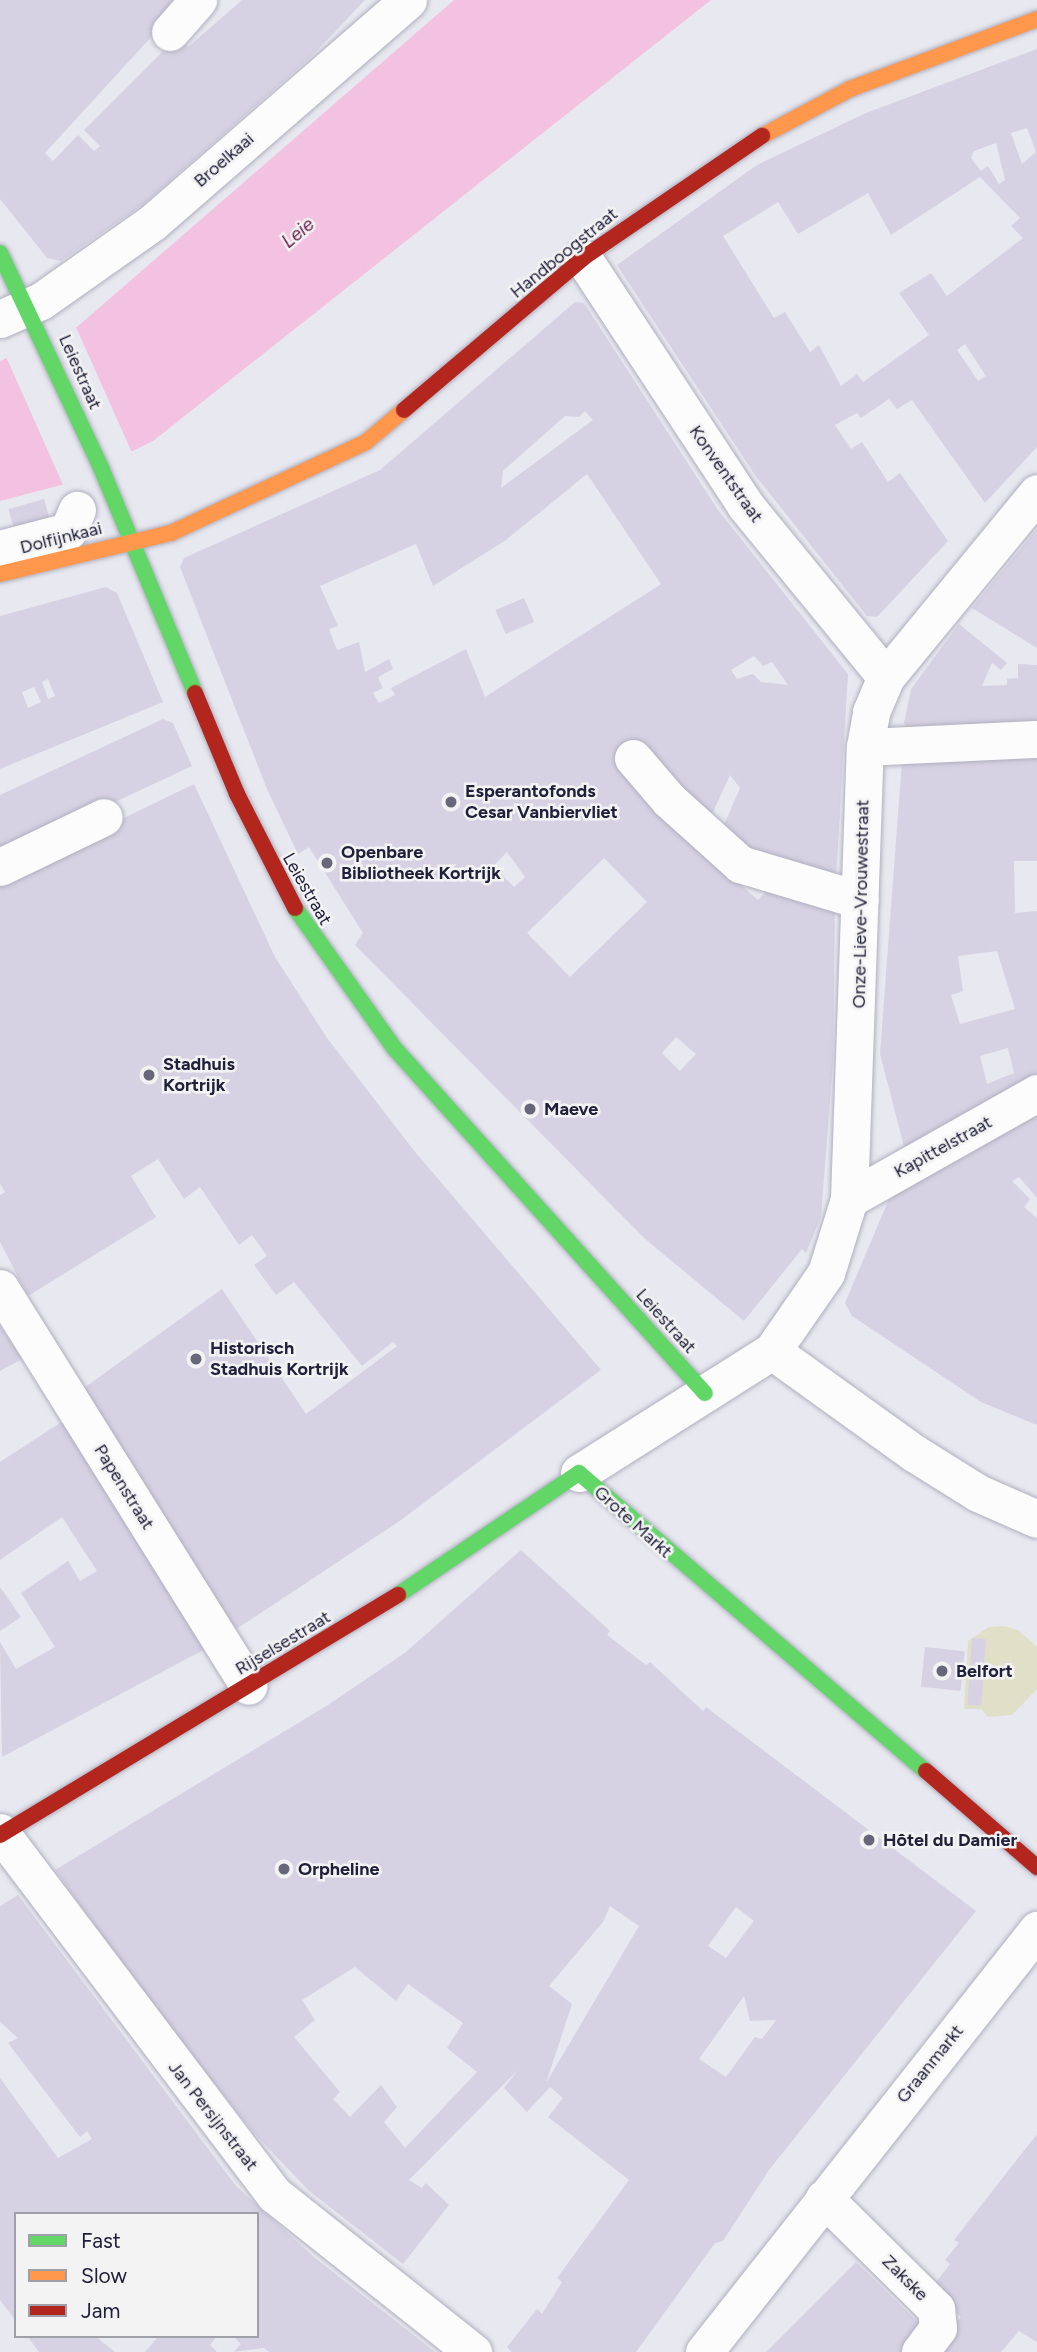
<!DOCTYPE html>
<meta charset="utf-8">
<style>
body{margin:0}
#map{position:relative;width:1037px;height:2352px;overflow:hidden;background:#e8e8f0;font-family:Figtree,sans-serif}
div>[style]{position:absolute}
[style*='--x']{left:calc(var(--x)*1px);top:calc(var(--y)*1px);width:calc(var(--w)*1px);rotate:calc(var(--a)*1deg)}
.green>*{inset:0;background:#e0dfc7}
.water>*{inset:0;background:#f2c2e0}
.pier>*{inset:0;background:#e8e8f0;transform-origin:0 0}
.building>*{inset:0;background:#d7d2e3;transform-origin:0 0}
.roads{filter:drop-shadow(0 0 2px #afafbf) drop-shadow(0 0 2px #afafbf)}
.street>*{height:37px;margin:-18.5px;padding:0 18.5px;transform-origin:18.5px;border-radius:18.5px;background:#fcfcfd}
.fast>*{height:16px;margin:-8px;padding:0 8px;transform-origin:8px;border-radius:8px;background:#63d668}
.slow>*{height:16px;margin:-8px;padding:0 8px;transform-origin:8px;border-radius:8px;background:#ff974d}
.jam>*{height:16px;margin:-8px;padding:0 8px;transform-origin:8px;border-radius:8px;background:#b3261e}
.dots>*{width:19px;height:19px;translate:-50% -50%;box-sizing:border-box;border:4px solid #f3f3f3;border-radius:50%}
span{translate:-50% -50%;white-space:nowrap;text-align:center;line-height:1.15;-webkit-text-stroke:5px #f3f3f3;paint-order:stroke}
.street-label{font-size:18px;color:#21203b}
.poi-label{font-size:18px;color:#21203b;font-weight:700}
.left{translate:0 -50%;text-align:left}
.water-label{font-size:19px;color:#66194c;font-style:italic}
.legend{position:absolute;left:14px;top:2212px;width:245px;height:126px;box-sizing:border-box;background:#f3f3f3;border:2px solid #9f9fa9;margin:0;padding:9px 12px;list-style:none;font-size:21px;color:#21203b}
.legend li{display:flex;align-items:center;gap:14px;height:35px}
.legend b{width:35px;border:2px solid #9f9fa9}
</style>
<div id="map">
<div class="green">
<div style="clip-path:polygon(1004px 1626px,1018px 1630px,1037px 1647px,1037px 1689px,1012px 1715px,988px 1717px,981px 1709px,964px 1709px,968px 1641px,989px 1627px)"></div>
</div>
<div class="water">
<div style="clip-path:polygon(454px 0,711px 0,153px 441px,65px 484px,0 501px,0 361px,77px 327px)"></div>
</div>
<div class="pier">
<div style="left:76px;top:327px;width:139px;height:76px;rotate:66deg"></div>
</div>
<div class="building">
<div style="clip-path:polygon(0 0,185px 0,45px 153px,53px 161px,78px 135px,94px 151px,100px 146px,84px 130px,178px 36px,188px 47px,242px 0,365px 0,311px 57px,145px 203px,61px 261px,47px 258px,0 199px)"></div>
<div style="clip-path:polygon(evenodd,1037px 49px,1037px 447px,985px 503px,912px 400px,897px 409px,889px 399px,861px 418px,857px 413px,835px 425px,851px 449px,862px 442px,888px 482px,900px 473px,948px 541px,877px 617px,867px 616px,755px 475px,617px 265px,757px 165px,866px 113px,1037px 49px,1027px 128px,1036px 152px,1022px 164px,1011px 133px,1027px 128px,1037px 49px,996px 143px,1005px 180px,999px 184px,988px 166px,981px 171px,971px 158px,974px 151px,996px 143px,1037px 49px,980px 177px,1020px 218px,1011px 226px,1023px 238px,947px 296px,931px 273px,899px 293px,929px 335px,863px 382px,857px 374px,841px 386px,819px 345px,810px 352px,785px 312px,774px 318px,723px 236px,778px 202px,798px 234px,868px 193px,891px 235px,980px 177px,1037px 49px,965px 344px,986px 376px,978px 381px,957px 350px,965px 344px)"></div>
<div style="clip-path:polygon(evenodd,575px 302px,584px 303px,718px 510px,848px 674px,836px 879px,829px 886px,720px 834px,740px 788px,730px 775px,708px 823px,732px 877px,758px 900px,773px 884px,835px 907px,833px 1062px,821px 1217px,806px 1253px,802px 1249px,744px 1321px,644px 1238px,355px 945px,363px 933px,309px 847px,298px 854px,267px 789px,180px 567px,184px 558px,380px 470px,575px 302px,585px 411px,593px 420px,501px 488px,503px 471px,565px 416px,579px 417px,585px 411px,575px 302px,587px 474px,661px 584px,485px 697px,466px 649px,391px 688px,395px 695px,379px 703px,373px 693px,383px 688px,378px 677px,393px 669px,389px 659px,365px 672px,359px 642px,337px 650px,329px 629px,338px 626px,320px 586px,416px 544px,433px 586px,506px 540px,587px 474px,575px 302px,754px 656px,763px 666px,772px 662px,788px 685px,761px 682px,753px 674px,737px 679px,731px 670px,754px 656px,575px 302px,507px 852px,525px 877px,514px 887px,493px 866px,507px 852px,575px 302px,604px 858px,647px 902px,570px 977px,527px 933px,604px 858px,575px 302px,676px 1037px,696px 1054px,680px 1071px,662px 1053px,676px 1037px)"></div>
<div style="left:44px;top:499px;width:19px;height:37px;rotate:74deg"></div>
<div style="clip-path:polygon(1037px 529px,1037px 648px,972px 608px)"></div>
<div style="clip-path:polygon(evenodd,106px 587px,117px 593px,163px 702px,0 769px,0 616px,106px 587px,48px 679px,55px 696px,48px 699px,42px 682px,48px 679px,106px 587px,34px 687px,41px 702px,28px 708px,22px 692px,34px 687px)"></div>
<div style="left:524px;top:598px;width:26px;height:31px;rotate:67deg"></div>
<div style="clip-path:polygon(959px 624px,1007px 663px,1001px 670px,992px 663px,982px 686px,1007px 685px,1007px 679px,1018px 678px,1018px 664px,1037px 665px,1037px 724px,910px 730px,904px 723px,911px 689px)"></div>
<div style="clip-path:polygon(163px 719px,173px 723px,192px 766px,0 856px,0 795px)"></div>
<div style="clip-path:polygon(evenodd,1037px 754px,1037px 861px,1014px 861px,1015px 913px,1037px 911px,1037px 1079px,907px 1158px,880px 1054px,902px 761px,1037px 754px,997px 951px,1015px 1009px,960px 1024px,951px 995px,963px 991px,958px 956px,997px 951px,1037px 754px,1008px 1048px,1014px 1073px,987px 1084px,980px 1056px,1008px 1048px)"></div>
<div style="clip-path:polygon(194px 784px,275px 957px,327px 1038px,416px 1153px,601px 1370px,401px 1520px,232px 1632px,81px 1390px,222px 1289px,306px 1414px,397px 1346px,393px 1342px,362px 1366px,294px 1282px,276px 1295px,254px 1265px,267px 1256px,252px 1235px,239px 1245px,200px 1187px,184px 1199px,158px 1159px,131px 1176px,156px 1217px,28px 1296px,0 1242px,0 1195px,5px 1192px,0 1184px,0 878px)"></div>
<div style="clip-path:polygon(1037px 1104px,1037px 1198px,1019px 1177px,1012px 1181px,1030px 1199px,1024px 1207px,1037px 1218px,1037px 1425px,981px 1402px,852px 1316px,845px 1303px,894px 1187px)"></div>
<div style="clip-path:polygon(0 1326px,22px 1359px,0 1371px)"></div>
<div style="clip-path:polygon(63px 1421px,209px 1647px,2px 1757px,0 1642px,16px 1669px,55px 1647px,21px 1593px,68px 1561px,80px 1581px,97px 1571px,62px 1517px,0 1560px,0 1462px)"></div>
<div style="clip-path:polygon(evenodd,521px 1550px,610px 1631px,607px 1635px,646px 1665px,650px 1662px,703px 1711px,706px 1707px,976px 1911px,769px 2170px,723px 2241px,715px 2243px,636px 2352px,512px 2352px,507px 2347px,537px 2309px,542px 2314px,562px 2282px,557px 2278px,629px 2180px,548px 2117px,563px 2098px,550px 2087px,527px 2112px,504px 2088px,518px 2070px,409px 2180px,422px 2188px,426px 2183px,449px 2205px,403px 2264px,308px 2190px,255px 2134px,152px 2006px,55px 1870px,328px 1705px,406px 1652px,521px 1550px,610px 1906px,639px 1926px,546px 2083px,572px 2004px,549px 1986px,603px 1922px,610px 1906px,521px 1550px,736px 1907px,754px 1921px,726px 1958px,708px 1946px,736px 1907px,521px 1550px,355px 1967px,396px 2001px,408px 1984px,463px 2023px,447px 2048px,477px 2072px,405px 2148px,384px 2122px,397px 2107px,381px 2085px,350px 2117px,333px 2099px,340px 2092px,294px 2037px,315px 2020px,302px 2000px,355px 1967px,521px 1550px,744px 1996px,750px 2021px,776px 2020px,762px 2039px,755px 2037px,726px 2077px,699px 2059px,744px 1996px)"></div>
<div style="clip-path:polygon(0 1587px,21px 1617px,0 1631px)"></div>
<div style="left:972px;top:1638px;width:14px;height:67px;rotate:4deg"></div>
<div style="left:925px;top:1647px;width:40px;height:40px;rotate:6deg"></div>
<div style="clip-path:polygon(18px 1895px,236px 2186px,314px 2257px,435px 2352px,269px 2352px,264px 2348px,234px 2352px,241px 2344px,233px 2336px,257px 2336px,257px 2214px,16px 2214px,16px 2321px,0 2300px,0 2078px,58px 2158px,92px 2139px,87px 2131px,80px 2137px,8px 2043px,18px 2038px,0 2022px,0 1906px)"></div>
<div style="clip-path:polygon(1037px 2134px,1037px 2342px,1019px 2331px,1001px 2352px,932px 2352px,961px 2317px,931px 2289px,950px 2264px,945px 2260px,959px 2243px,954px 2240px)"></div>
<div style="clip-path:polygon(856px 2262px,924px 2328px,907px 2352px,766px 2352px)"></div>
<div style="clip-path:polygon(27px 2336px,95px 2336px,115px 2352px,39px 2352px)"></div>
<div style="clip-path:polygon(159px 2336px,217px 2336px,210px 2345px,217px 2352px,145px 2352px)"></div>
</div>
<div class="roads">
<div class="street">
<div style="--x:170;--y:32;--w:43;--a:-48.8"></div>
<div style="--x:583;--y:258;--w:295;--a:56.7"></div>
<div style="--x:745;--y:505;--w:222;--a:50.7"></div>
<div style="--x:0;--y:319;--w:45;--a:-23.7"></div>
<div style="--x:41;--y:301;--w:137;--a:-35.2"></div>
<div style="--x:153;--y:222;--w:338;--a:-41"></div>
<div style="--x:0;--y:549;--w:70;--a:-14.8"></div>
<div style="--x:68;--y:531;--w:23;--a:-67"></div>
<div style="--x:865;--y:747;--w:172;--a:-2.7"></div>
<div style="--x:633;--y:758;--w:55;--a:49.4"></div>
<div style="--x:669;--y:800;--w:96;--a:42"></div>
<div style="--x:740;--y:864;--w:125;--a:16.7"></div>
<div style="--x:0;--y:867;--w:115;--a:-25.7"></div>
<div style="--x:849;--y:1199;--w:216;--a:-29.4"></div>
<div style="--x:0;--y:1288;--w:469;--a:58"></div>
<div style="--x:772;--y:1351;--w:175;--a:35.7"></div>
<div style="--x:914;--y:1453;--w:75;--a:32"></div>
<div style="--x:978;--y:1493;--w:64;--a:23.8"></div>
<div style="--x:579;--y:1473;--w:228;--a:-32.3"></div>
<div style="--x:772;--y:1351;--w:95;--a:-55.3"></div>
<div style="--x:826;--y:1273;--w:77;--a:-72.7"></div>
<div style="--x:849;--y:1199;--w:452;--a:-88"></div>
<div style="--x:865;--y:747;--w:36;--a:-80"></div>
<div style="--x:871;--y:712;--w:38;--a:-67"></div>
<div style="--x:886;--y:677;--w:238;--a:-50.6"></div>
<div style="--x:0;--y:1832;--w:455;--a:52.9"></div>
<div style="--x:275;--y:2195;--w:253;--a:38.4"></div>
<div style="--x:824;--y:2198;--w:158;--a:44.7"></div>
<div style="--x:936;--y:2309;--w:19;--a:84"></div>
<div style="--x:938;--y:2328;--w:30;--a:127"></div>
<div style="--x:704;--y:2352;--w:538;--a:-51.72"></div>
</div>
<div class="fast">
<div style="--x:0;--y:253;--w:238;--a:64.8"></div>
<div style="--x:101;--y:468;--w:244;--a:67.3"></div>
<div style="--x:295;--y:908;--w:173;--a:54.7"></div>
<div style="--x:395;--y:1049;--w:463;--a:48"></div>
<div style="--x:398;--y:1595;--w:218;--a:-34"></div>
<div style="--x:579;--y:1473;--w:457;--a:40.7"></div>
</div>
<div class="slow">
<div style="--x:762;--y:136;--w:100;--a:-28.1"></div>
<div style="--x:850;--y:89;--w:200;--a:-20.5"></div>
<div style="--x:0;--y:574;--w:176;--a:-13.5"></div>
<div style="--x:171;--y:533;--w:215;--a:-25"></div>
<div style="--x:366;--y:442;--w:50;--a:-40.1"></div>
</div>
<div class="jam">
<div style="--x:404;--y:410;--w:235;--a:-40.3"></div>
<div style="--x:583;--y:258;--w:217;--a:-34.3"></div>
<div style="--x:195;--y:693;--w:109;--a:67.4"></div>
<div style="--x:237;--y:794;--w:128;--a:63"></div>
<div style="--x:926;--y:1771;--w:147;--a:40.9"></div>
<div style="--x:0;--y:1835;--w:465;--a:-31.1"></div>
</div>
</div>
<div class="dots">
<div style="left:451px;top:802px;background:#67667a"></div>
<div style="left:327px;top:863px;background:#67667a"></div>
<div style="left:149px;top:1075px;background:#67667a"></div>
<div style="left:530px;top:1109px;background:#67667a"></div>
<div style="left:196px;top:1359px;background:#67667a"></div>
<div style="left:942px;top:1671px;background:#67667a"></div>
<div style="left:869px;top:1840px;background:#67667a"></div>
<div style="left:284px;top:1869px;background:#67667a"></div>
</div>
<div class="street-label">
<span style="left:224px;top:160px;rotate:-41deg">Broelkaai</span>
<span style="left:564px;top:253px;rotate:-39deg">Handboogstraat</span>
<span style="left:80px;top:372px;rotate:66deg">Leiestraat</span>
<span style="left:726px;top:474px;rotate:55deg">Konventstraat</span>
<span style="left:61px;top:538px;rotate:-14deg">Dolfijnkaai</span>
<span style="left:307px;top:889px;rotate:60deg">Leiestraat</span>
<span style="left:861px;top:904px;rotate:-89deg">Onze-Lieve-Vrouwestraat</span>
<span style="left:943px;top:1147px;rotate:-29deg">Kapittelstraat</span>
<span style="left:666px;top:1321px;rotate:48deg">Leiestraat</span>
<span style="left:124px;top:1487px;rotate:58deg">Papenstraat</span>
<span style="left:633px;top:1522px;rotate:42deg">Grote Markt</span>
<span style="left:283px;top:1643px;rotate:-31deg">Rijselsestraat</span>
<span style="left:930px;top:2064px;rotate:-51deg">Graanmarkt</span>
<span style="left:213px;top:2116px;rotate:52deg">Jan Persijnstraat</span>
<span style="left:905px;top:2278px;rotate:45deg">Zakske</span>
</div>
<div class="poi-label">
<span class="left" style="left:465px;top:802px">Esperantofonds<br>Cesar Vanbiervliet</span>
<span class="left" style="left:341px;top:863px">Openbare<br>Bibliotheek Kortrijk</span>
<span class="left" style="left:163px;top:1075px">Stadhuis<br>Kortrijk</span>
<span class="left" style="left:544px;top:1109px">Maeve</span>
<span class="left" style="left:210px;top:1359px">Historisch<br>Stadhuis Kortrijk</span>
<span class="left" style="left:956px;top:1671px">Belfort</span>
<span class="left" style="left:883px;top:1840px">Hôtel du Damier</span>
<span class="left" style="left:298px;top:1869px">Orpheline</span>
</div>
<div class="water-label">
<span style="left:298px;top:233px;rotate:-40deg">Leie</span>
</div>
<ul class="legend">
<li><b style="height:9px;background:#63d668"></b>Fast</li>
<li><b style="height:9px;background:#ff974d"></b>Slow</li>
<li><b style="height:9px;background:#b3261e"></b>Jam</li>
</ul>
</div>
